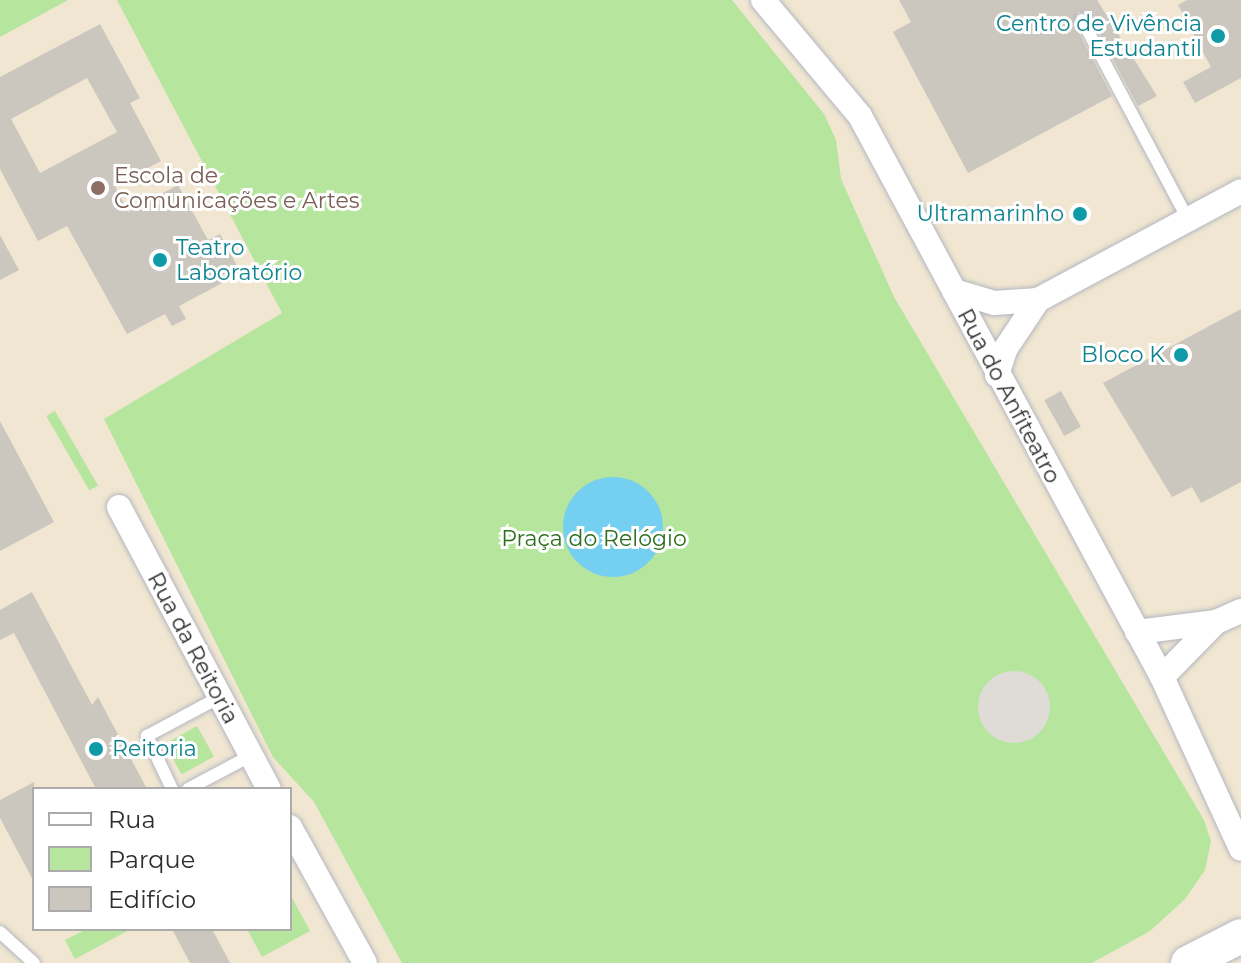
<!DOCTYPE html>
<meta charset="utf-8">
<style>
body{margin:0}
#map{position:relative;width:1241px;height:963px;overflow:hidden;background:#efe9e1;font-family:Montserrat,sans-serif}
div>[style]{position:absolute}
[style*='--x']{left:calc(var(--x)*1px);top:calc(var(--y)*1px);width:calc(var(--w)*1px);rotate:calc(var(--a)*1deg)}
.education>*{inset:0;background:#f0e6d1}
.green>*{inset:0;background:#b6e59e;transform-origin:0 0}
.plaza>*{inset:0;background:#dfdcd8}
.round{border-radius:50%}
.water>*{inset:0;background:#75cff0}
.building>*{inset:0;background:#cbc7bf;transform-origin:0 0}
.roads{filter:drop-shadow(0 0 2px #b4b7c1) drop-shadow(0 0 2px #b4b7c1)}
.lane>*{height:12px;margin:-6px;padding:0 6px;transform-origin:6px;border-radius:6px;background:#fff}
.street>*{height:24px;margin:-12px;padding:0 12px;transform-origin:12px;border-radius:12px;background:#fff}
.secondary>*{height:34px;margin:-17px;padding:0 17px;transform-origin:17px;border-radius:17px;background:#fff}
.dots>*{width:22px;height:22px;translate:-50% -50%;box-sizing:border-box;border:4px solid #fff;border-radius:50%}
span{translate:-50% -50%;white-space:nowrap;text-align:center;line-height:1.15;-webkit-text-stroke:6px #fff;paint-order:stroke}
.culture-label{font-size:22px;color:#0d838f}
.right{translate:-100% -50%;text-align:right}
.left{translate:0 -50%;text-align:left}
.education-label{font-size:22px;color:#785e54}
.street-label{font-size:22px;color:#2e2e2e}
.park-label{font-size:22px;color:#2c6e1b}
.legend{position:absolute;left:32px;top:787px;width:260px;height:144px;box-sizing:border-box;background:#fff;border:2px solid #ababab;margin:0;padding:10px 14px;list-style:none;font-size:24px;color:#2e2e2e}
.legend li{display:flex;align-items:center;gap:16px;height:40px}
.legend b{width:40px;border:2px solid #ababab}
</style>
<div id="map">
<div class="education">
<div style="clip-path:polygon(evenodd,0 0,1241px 0,1241px 963px,0 963px,0 0,34px 789px,290px 789px,290px 929px,34px 929px,34px 789px)"></div>
</div>
<div class="green">
<div style="clip-path:polygon(0 0,68px 0,0 37px)"></div>
<div style="clip-path:polygon(117px 0,732px 0,824px 114px,836px 140px,841px 179px,894px 297px,1204px 820px,1211px 841px,1205px 870px,1185px 899px,1150px 931px,1092px 963px,402px 963px,314px 802px,273px 757px,104px 419px,282px 313px)"></div>
<div style="left:55px;top:411px;width:86px;height:10px;rotate:60deg"></div>
<div style="left:197px;top:726px;width:35px;height:37px;rotate:61deg"></div>
<div style="clip-path:polygon(290px 894px,310px 931px,262px 957px,247px 929px,290px 929px)"></div>
<div style="clip-path:polygon(87px 929px,131px 929px,75px 959px,65px 940px)"></div>
</div>
<div class="plaza">
<div class="round" style="left:978px;top:671px;width:72px;height:72px"></div>
</div>
<div class="water">
<div class="round" style="left:563px;top:477px;width:100px;height:100px"></div>
</div>
<div class="building">
<div style="clip-path:polygon(899px 0,1097px 0,1157px 96px,1138px 106px,1090px 16px,1078px 12px,1074px 24px,1112px 96px,968px 173px,893px 32px,911px 22px)"></div>
<div style="clip-path:polygon(1187px 0,1241px 0,1241px 78px,1195px 103px,1183px 82px,1211px 67px,1178px 5px)"></div>
<div style="clip-path:polygon(evenodd,100px 24px,140px 98px,130px 103px,161px 161px,115px 186px,128px 212px,178px 185px,208px 240px,220px 234px,241px 273px,179px 306px,186px 319px,172px 326px,165px 314px,127px 334px,67px 226px,38px 241px,0 169px,0 77px,100px 24px,87px 78px,117px 132px,40px 173px,11px 119px,87px 78px)"></div>
<div style="clip-path:polygon(0 235px,19px 270px,0 280px)"></div>
<div style="clip-path:polygon(1241px 309px,1241px 482px,1201px 503px,1192px 487px,1172px 497px,1103px 383px)"></div>
<div style="left:1061px;top:391px;width:41px;height:19px;rotate:61deg"></div>
<div style="clip-path:polygon(0 421px,54px 522px,0 551px)"></div>
<div style="clip-path:polygon(32px 592px,92px 705px,98px 697px,147px 789px,96px 789px,14px 633px,0 640px,0 610px)"></div>
<div style="clip-path:polygon(34px 782px,34px 882px,0 818px,0 800px)"></div>
<div style="clip-path:polygon(172px 929px,212px 929px,230px 963px,190px 963px)"></div>
</div>
<div class="roads">
<div class="lane">
<div style="--x:1082;--y:20;--w:225;--a:62"></div>
<div style="--x:172;--y:789;--w:59;--a:-115.3"></div>
<div style="--x:147;--y:736;--w:83;--a:-28.1"></div>
<div style="--x:188;--y:789;--w:70;--a:-28"></div>
<div style="--x:0;--y:932;--w:46;--a:42.4"></div>
</div>
<div class="street">
<div style="--x:763;--y:0;--w:151;--a:50.1"></div>
<div style="--x:860;--y:116;--w:637;--a:61.71"></div>
<div style="--x:1162;--y:677;--w:189;--a:65.3"></div>
<div style="--x:954;--y:291;--w:42;--a:16.7"></div>
<div style="--x:994;--y:303;--w:44;--a:-3.9"></div>
<div style="--x:1038;--y:300;--w:230;--a:-28.2"></div>
<div style="--x:997;--y:375;--w:28;--a:-72"></div>
<div style="--x:1006;--y:348;--w:58;--a:-56.3"></div>
<div style="--x:119;--y:507;--w:319;--a:62"></div>
<div style="--x:1137;--y:632;--w:80;--a:-7.2"></div>
<div style="--x:1162;--y:677;--w:77;--a:-45.5"></div>
<div style="--x:1216;--y:622;--w:27;--a:-24"></div>
<div style="--x:290;--y:827;--w:155;--a:61.1"></div>
</div>
<div class="secondary">
<div style="--x:1188;--y:963;--w:59;--a:-27"></div>
</div>
</div>
<div class="dots">
<div style="left:1218px;top:36px;background:#0f9aa8"></div>
<div style="left:98px;top:188px;background:#8d6e63"></div>
<div style="left:1080px;top:214px;background:#0f9aa8"></div>
<div style="left:160px;top:260px;background:#0f9aa8"></div>
<div style="left:1181px;top:355px;background:#0f9aa8"></div>
<div style="left:96px;top:749px;background:#0f9aa8"></div>
</div>
<div class="culture-label">
<span class="right" style="left:1202px;top:36px">Centro de Vivência<br>Estudantil</span>
<span class="right" style="left:1064px;top:214px">Ultramarinho</span>
<span class="left" style="left:176px;top:260px">Teatro<br>Laboratório</span>
<span class="right" style="left:1165px;top:355px">Bloco K</span>
<span class="left" style="left:112px;top:749px">Reitoria</span>
</div>
<div class="education-label">
<span class="left" style="left:114px;top:188px">Escola de<br>Comunicações e Artes</span>
</div>
<div class="street-label">
<span style="left:1009px;top:396px;rotate:62deg">Rua do Anfiteatro</span>
<span style="left:193px;top:648px;rotate:62deg">Rua da Reitoria</span>
</div>
<div class="park-label">
<span style="left:594px;top:539px">Praça do Relógio</span>
</div>
<ul class="legend">
<li><b style="height:10px;background:#fff"></b>Rua</li>
<li><b style="height:22px;background:#b6e59e"></b>Parque</li>
<li><b style="height:22px;background:#cbc7bf"></b>Edifício</li>
</ul>
</div>
